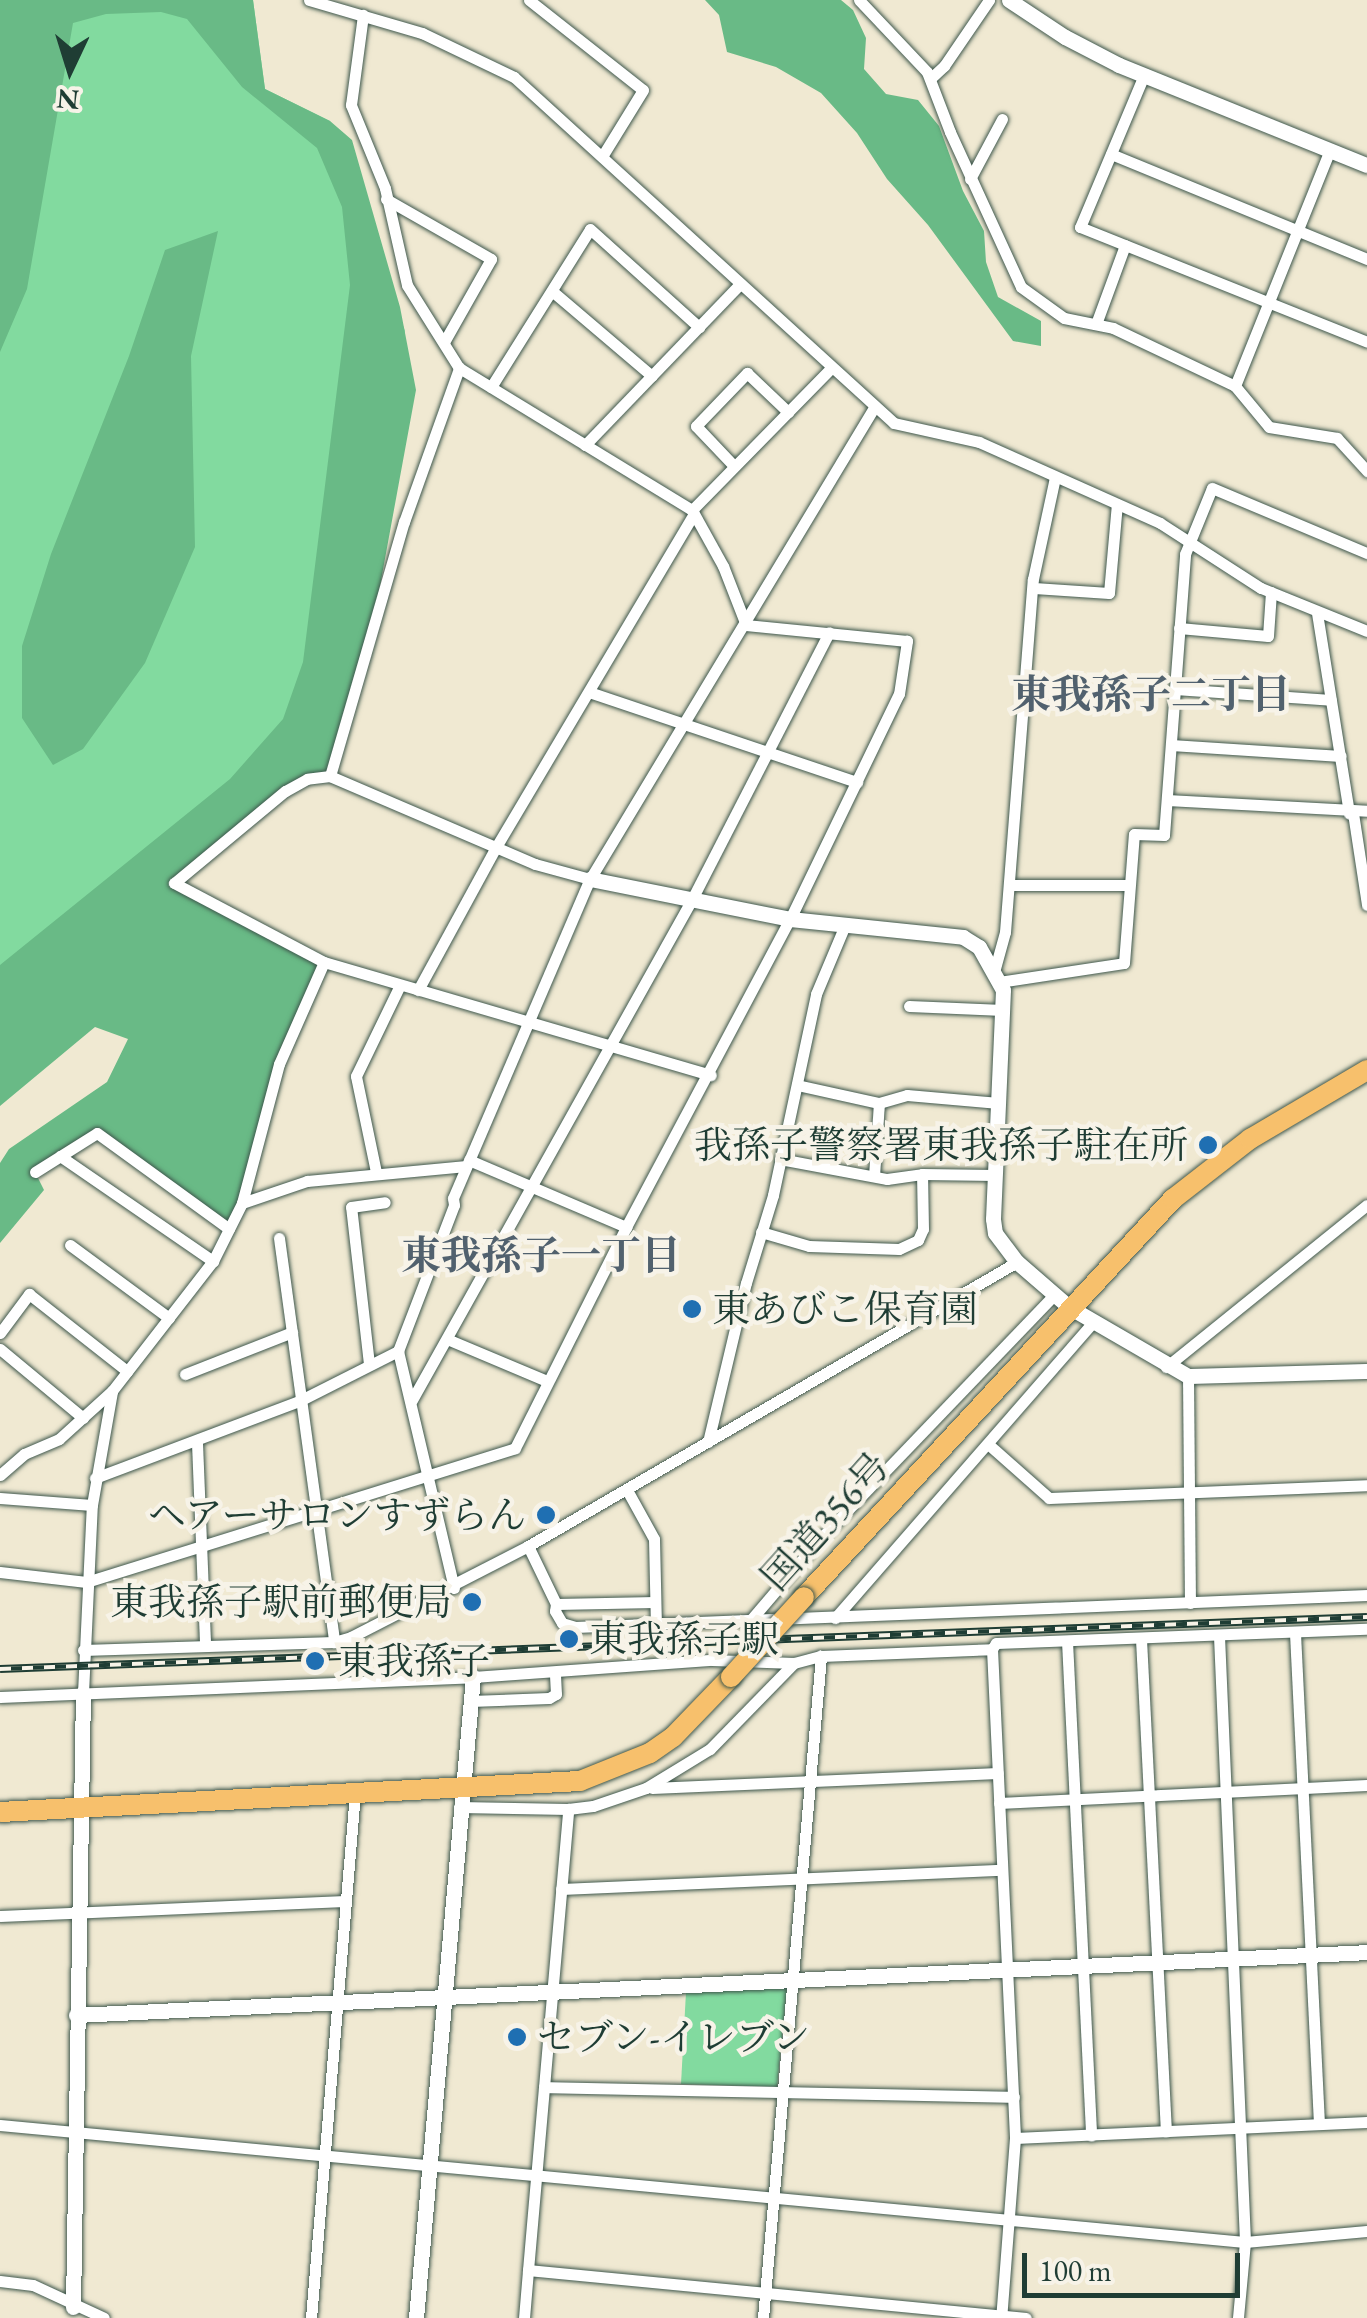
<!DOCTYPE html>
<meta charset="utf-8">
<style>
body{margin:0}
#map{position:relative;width:1367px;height:2318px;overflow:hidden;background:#f0e9d2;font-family:"EB Garamond","Noto Serif JP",serif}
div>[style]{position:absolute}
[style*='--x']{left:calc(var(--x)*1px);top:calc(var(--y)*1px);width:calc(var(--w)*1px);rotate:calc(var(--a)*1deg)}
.green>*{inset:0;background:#82da9f}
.forest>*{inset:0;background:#69ba86}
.roads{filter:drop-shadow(0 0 2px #3e574c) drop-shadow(0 0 2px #3e574c)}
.minor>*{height:11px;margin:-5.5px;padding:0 5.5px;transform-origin:5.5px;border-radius:5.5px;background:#fff}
.tertiary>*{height:15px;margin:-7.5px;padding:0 7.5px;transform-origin:7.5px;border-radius:7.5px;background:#fff}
.trunk>*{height:20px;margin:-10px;padding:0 10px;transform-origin:10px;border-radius:10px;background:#f7c06c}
.rail>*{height:8px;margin-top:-4px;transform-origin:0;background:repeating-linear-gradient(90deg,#f7f3e8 0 11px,#1f3d34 0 22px);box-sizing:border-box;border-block:2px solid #1f3d34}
.bridges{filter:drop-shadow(0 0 2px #3e574c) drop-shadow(0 0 2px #3e574c)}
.trunk-bridge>*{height:20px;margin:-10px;padding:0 10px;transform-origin:10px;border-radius:10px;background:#f7c06c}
.dots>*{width:28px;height:28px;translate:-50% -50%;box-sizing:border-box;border:5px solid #f7f3e8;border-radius:50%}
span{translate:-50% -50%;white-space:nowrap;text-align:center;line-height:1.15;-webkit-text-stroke:9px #f7f3e8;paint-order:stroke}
.poi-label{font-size:38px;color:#1f3d34}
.right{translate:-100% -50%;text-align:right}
.left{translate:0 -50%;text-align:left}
.street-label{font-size:38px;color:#1f3d34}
.neighbourhood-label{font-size:40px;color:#51616e;font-weight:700}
.north{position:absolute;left:20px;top:20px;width:100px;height:100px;-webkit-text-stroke:8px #f7f3e8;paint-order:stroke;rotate:184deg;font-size:28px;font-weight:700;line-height:40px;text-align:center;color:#1f3d34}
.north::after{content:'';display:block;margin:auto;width:35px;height:45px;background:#1f3d34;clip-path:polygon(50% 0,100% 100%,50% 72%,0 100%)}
.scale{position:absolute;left:1022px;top:2253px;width:218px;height:45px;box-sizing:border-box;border:5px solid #1f3d34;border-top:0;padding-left:12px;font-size:30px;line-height:35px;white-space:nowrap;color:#1f3d34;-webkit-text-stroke:8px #f7f3e8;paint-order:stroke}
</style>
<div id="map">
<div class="green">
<div style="clip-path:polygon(0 0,253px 0,265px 89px,330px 121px,405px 331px,326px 767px,0 1008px)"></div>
<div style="clip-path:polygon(787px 1987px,777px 2087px,681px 2084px,686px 1992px)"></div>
</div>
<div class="forest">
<div style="clip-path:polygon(0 0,253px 0,265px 89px,330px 121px,352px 140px,400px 307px,416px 390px,375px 613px,330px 776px,285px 791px,174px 883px,324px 962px,279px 1064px,229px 1229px,97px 1133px,35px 1172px,44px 1190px,0 1243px,0 1163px,9px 1149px,107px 1082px,128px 1039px,95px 1027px,0 1106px,0 965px,230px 779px,283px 719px,303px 662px,350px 285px,342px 207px,317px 148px,242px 87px,187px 19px,161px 12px,106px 14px,73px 23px,27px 289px,0 352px)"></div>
<div style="clip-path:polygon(705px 0,841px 0,853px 10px,866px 38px,864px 69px,886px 94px,918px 100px,939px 126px,963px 191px,984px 231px,986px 262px,998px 297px,1041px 321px,1041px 346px,1013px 341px,928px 225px,887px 179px,857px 133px,821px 93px,776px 67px,727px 52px,719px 15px)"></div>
<div style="clip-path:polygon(218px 231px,191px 356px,195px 547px,145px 663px,83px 749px,53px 765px,22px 718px,22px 646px,51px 554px,129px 356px,165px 250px)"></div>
</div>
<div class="roads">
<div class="minor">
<div style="--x:309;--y:0;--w:118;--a:16.3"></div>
<div style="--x:422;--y:33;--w:102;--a:25.6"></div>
<div style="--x:514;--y:77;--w:514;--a:42.32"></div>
<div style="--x:894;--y:423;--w:87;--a:12.6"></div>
<div style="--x:979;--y:442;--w:198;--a:24.1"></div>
<div style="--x:1160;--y:523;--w:120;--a:32.8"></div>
<div style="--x:1261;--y:588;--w:114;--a:22.1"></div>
<div style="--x:529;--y:0;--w:145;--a:38.3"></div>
<div style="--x:643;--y:90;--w:76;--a:121.6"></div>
<div style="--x:859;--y:0;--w:99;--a:46.6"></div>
<div style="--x:927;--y:72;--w:64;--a:69"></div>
<div style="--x:950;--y:132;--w:170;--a:65.4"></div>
<div style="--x:1021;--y:287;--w:53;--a:35.8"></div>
<div style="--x:1064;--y:318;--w:50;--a:11.5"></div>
<div style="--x:1113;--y:328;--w:135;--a:25.4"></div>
<div style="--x:1235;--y:386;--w:53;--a:50.3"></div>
<div style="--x:1269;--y:427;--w:69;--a:9.2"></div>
<div style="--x:1337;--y:438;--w:45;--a:47.7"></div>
<div style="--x:1144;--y:75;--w:165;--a:112.8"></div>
<div style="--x:1080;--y:227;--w:309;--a:21.8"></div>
<div style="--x:931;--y:78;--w:18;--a:-43"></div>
<div style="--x:944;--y:66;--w:80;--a:-55.7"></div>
<div style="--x:1111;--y:154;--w:277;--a:22.3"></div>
<div style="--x:970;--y:179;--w:68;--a:-61.9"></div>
<div style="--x:386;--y:199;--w:121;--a:29.7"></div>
<div style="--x:491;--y:259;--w:95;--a:119.5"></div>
<div style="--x:552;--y:291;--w:131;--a:40.4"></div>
<div style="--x:1096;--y:324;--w:84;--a:-69.8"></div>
<div style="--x:1235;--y:386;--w:254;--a:-68.1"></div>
<div style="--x:491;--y:387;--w:186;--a:-57.9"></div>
<div style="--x:590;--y:229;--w:147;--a:42"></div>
<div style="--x:585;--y:445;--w:223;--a:-46.1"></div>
<div style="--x:734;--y:466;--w:55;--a:-133.5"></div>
<div style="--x:696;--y:426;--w:74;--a:-46.1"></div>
<div style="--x:747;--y:373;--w:57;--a:43.6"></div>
<div style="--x:692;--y:510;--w:199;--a:-45.6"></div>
<div style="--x:1034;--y:588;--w:75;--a:3.8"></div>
<div style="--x:1109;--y:593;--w:89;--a:-84.9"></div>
<div style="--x:1317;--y:613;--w:203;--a:80.9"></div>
<div style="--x:1179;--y:628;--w:89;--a:5.1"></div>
<div style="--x:1268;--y:636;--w:44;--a:-86.1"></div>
<div style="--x:1175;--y:689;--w:156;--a:4"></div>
<div style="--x:589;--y:692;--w:283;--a:18.6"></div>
<div style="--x:1171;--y:745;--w:170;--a:3.7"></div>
<div style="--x:330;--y:776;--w:265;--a:-73.8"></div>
<div style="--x:404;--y:522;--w:164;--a:-70.3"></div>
<div style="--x:1167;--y:800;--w:200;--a:3.1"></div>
<div style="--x:1353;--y:813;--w:93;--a:81.3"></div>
<div style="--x:590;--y:879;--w:57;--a:-164.7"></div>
<div style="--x:535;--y:864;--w:223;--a:-156.8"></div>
<div style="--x:330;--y:776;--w:23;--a:173"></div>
<div style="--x:307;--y:779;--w:25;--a:151"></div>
<div style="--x:285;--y:791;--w:144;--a:140.3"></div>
<div style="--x:174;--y:883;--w:170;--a:27.8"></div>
<div style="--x:324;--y:962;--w:403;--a:16.3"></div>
<div style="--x:1009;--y:885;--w:118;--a:0"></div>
<div style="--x:994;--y:972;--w:41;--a:-74.6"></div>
<div style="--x:1005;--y:932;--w:354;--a:-85.5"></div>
<div style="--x:1033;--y:579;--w:104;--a:-77.8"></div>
<div style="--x:999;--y:982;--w:126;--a:-8.6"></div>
<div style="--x:1124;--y:963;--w:129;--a:-85.6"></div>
<div style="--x:1134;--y:834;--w:30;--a:2"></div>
<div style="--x:1164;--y:835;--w:282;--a:-85.7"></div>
<div style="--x:1185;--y:554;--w:71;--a:-67.8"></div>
<div style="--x:1212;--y:488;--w:168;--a:22.8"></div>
<div style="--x:418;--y:990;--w:163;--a:-61.4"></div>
<div style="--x:496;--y:847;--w:387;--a:-59.3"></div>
<div style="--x:909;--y:1006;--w:94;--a:2.4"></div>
<div style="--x:797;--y:1085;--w:84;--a:12.4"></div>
<div style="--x:879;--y:1103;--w:29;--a:-16"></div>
<div style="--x:907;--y:1095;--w:92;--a:5"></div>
<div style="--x:60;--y:1156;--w:186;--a:34.5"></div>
<div style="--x:780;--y:1159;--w:109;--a:10.6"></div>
<div style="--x:887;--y:1179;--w:35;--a:-8"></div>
<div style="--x:922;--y:1174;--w:73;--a:0.8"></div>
<div style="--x:469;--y:1160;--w:171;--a:23.1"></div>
<div style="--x:35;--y:1172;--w:73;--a:-32.2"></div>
<div style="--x:97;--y:1133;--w:163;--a:36"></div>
<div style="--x:376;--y:1172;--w:98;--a:-101.8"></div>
<div style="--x:356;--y:1076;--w:101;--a:-64.2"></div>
<div style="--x:874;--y:1176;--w:73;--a:-86.1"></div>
<div style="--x:242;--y:1203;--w:144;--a:-75.1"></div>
<div style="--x:279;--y:1064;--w:111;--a:-66.2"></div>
<div style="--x:761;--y:1232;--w:50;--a:16.3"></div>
<div style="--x:809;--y:1246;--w:90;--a:1.9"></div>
<div style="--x:899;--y:1249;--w:21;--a:-25"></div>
<div style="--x:918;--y:1240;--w:12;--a:-66"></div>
<div style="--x:923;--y:1229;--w:55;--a:-91"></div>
<div style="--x:279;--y:1238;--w:408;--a:82.2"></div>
<div style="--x:70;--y:1245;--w:123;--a:36.4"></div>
<div style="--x:0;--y:1333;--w:49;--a:-53.4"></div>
<div style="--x:29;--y:1294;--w:125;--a:38.2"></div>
<div style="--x:447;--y:1339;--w:108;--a:22.8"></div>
<div style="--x:0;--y:1349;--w:108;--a:39.7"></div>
<div style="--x:369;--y:1364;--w:158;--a:-96.5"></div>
<div style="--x:351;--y:1207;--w:34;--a:-8"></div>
<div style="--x:1166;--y:1367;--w:258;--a:-38.9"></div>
<div style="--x:185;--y:1374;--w:115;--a:-21.4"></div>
<div style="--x:1188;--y:1376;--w:227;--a:89.5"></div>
<div style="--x:412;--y:1400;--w:572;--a:-60.79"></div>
<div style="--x:691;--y:901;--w:302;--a:-62.8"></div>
<div style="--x:708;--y:1442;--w:163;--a:-76.6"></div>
<div style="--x:746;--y:1283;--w:92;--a:-72.9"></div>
<div style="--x:773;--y:1195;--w:206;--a:-77.9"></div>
<div style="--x:816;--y:994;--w:75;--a:-67.2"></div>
<div style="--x:197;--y:1443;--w:203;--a:87.7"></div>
<div style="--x:988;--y:1444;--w:81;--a:41.5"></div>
<div style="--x:1049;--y:1498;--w:318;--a:-2.3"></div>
<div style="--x:0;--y:1475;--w:32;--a:-41"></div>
<div style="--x:24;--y:1454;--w:38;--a:-23"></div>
<div style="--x:59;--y:1439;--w:72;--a:-42.2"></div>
<div style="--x:112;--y:1391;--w:165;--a:-52.2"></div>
<div style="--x:213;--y:1261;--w:65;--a:-63.4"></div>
<div style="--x:242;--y:1203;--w:69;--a:-18.7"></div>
<div style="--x:307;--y:1181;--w:160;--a:-5.4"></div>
<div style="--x:95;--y:1478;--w:220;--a:-20.7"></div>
<div style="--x:301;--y:1400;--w:109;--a:-26.8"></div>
<div style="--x:627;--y:1490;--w:56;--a:61.1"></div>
<div style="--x:654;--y:1539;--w:87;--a:88.7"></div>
<div style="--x:0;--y:1498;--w:92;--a:4.4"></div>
<div style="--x:528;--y:1546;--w:64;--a:64.2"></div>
<div style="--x:556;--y:1604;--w:7;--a:98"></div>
<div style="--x:555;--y:1611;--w:14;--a:60"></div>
<div style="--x:562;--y:1623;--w:14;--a:17"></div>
<div style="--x:575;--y:1627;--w:793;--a:-2.31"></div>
<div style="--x:0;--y:1572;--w:87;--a:6.6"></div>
<div style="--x:86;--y:1582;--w:449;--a:-17.3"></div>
<div style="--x:515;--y:1448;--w:247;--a:-63.3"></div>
<div style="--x:626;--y:1227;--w:349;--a:-62"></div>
<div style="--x:790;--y:919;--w:250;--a:-64.2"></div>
<div style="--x:899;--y:694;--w:54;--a:-81.4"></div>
<div style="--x:907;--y:641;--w:162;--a:-174.3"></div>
<div style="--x:746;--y:625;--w:63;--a:-111.3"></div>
<div style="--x:723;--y:566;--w:64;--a:-119"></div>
<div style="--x:692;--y:510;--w:273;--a:-148.6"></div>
<div style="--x:459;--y:368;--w:98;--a:-122.1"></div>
<div style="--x:407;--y:285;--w:99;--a:-102.8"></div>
<div style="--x:385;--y:188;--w:90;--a:-112.3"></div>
<div style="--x:351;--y:105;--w:91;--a:-82.4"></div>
<div style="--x:454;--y:1588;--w:244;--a:-103.3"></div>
<div style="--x:398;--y:1351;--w:156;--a:-69"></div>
<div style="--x:454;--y:1205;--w:7;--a:-98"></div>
<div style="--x:453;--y:1198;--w:347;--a:-66.8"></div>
<div style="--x:590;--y:879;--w:552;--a:-58.93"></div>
<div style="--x:556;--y:1604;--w:99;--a:-1.2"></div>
<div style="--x:835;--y:1618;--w:394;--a:-48.9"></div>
<div style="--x:749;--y:1622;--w:108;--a:-49.5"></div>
<div style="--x:819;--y:1540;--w:338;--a:-46.2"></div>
<div style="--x:1295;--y:1633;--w:489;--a:87.2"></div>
<div style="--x:1219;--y:1636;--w:607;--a:87.54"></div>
<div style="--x:1245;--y:2242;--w:76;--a:95.3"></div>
<div style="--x:1141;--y:1639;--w:493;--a:87.1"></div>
<div style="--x:1067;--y:1641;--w:495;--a:87.2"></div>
<div style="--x:992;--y:1649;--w:490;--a:87.3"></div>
<div style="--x:1015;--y:2138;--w:181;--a:94.4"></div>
<div style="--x:83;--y:1650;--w:251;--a:-1.8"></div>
<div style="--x:334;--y:1642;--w:18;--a:-16"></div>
<div style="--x:351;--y:1637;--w:199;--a:-27.2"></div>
<div style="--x:528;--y:1546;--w:565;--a:-30.15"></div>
<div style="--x:83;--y:1693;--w:188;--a:-87.3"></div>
<div style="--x:92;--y:1505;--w:116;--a:-80"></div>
<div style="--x:0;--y:1697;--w:473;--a:-2.4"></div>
<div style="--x:473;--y:1677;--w:240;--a:-4.1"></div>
<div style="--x:712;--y:1660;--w:82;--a:2.1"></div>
<div style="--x:794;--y:1663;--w:28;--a:-15"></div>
<div style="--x:821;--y:1656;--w:171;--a:-2.3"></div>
<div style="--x:992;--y:1649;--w:7;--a:-56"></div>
<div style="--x:996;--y:1643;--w:371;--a:-2.2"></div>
<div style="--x:470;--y:1701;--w:79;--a:-2.2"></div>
<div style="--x:549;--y:1698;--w:8;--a:-30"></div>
<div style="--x:556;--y:1694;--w:22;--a:-93"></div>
<div style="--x:652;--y:1788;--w:346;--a:-2.5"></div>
<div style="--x:999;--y:1803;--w:368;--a:-2.8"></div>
<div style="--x:459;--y:1807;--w:109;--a:1.1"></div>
<div style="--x:568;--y:1809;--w:25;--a:-7"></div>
<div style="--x:593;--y:1806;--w:56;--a:-18.8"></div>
<div style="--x:646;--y:1788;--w:75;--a:-31.4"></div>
<div style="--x:710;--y:1749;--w:120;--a:-45.7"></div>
<div style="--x:561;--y:1889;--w:441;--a:-2.5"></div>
<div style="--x:0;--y:1916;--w:345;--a:-2.5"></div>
<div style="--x:544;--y:2087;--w:470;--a:1.2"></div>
<div style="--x:0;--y:2125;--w:1250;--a:5.37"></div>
<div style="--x:1245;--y:2242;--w:122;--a:-5.2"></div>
<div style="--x:1015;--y:2138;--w:352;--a:-2.6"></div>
<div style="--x:528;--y:2270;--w:463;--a:-85"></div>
<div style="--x:0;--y:2281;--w:33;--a:7"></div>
<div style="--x:33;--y:2285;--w:78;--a:24.9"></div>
<div style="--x:311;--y:2318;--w:527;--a:-85.21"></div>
<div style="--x:524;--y:2318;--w:48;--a:-85.2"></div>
<div style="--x:528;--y:2270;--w:500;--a:5.51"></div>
<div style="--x:763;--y:2318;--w:665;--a:-84.99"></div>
</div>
<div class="tertiary">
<div style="--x:1009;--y:0;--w:67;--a:33.5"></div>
<div style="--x:1065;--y:37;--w:61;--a:27.4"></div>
<div style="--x:1119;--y:65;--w:267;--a:22"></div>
<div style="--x:590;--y:879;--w:204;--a:11.3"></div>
<div style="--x:790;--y:919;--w:174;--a:5.9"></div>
<div style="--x:963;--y:937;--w:19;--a:32"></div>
<div style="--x:979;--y:947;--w:49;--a:60.8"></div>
<div style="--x:1003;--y:990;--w:229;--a:92.5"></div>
<div style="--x:993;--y:1219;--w:14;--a:82"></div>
<div style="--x:995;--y:1233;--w:36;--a:53"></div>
<div style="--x:1017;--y:1262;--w:69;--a:40.9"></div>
<div style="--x:1069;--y:1307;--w:138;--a:30.1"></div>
<div style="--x:1188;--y:1376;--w:179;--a:-1.6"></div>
<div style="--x:76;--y:2015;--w:1293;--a:-2.79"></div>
<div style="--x:73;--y:2307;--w:614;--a:-89.07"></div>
<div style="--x:416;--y:2318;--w:644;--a:-84.92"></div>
</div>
<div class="trunk">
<div style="--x:804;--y:1597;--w:543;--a:-47.17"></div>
<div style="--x:1173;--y:1199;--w:98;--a:-37.9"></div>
<div style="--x:1250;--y:1139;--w:136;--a:-30.5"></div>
<div style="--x:0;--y:1812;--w:581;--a:-3.06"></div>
<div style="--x:580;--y:1781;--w:75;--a:-21.8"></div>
<div style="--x:650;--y:1753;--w:28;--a:-35"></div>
<div style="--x:673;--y:1737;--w:83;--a:-46"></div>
</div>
</div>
<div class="rail">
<div style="--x:0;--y:1669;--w:1368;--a:-2.18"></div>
</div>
<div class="bridges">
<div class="trunk-bridge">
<div style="--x:731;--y:1677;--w:108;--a:-47.6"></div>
</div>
</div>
<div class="dots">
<div style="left:1208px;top:1145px;background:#1f6fb2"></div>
<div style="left:692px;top:1309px;background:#1f6fb2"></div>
<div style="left:546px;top:1515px;background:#1f6fb2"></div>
<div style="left:472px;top:1602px;background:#1f6fb2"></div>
<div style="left:569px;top:1639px;background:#1f6fb2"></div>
<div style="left:315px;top:1661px;background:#1f6fb2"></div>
<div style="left:517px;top:2037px;background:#1f6fb2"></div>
</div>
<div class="poi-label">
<span class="right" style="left:1188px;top:1145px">我孫子警察署東我孫子駐在所</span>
<span class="left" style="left:712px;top:1309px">東あびこ保育園</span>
<span class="right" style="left:526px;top:1515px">ヘアーサロンすずらん</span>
<span class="right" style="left:452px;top:1602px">東我孫子駅前郵便局</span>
<span class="left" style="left:589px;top:1639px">東我孫子駅</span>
<span class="left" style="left:338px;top:1661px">東我孫子</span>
<span class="left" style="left:537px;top:2037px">セブン-イレブン</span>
</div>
<div class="street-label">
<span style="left:825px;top:1521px;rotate:-48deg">国道356号</span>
</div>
<div class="neighbourhood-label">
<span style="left:1151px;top:694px">東我孫子二丁目</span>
<span style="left:541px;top:1255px">東我孫子一丁目</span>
</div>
<div class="north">N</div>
<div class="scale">100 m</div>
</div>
